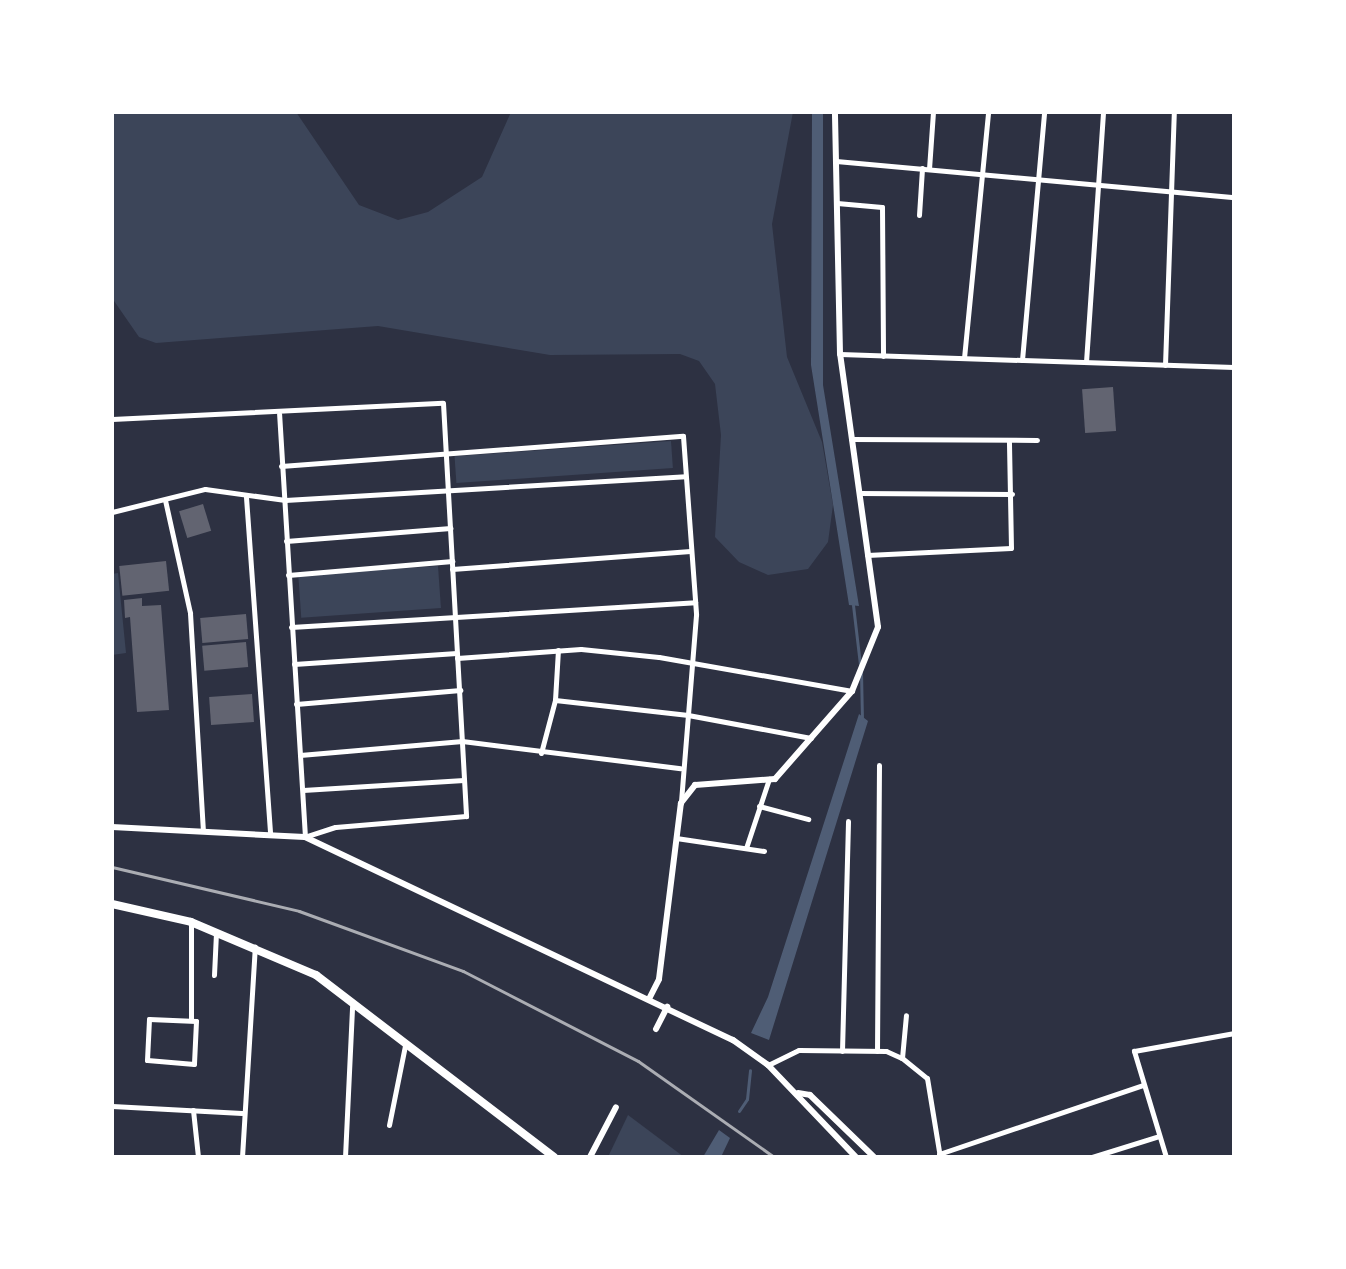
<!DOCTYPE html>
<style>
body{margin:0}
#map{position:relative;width:1346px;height:1269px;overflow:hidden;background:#2d3142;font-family:Lato,sans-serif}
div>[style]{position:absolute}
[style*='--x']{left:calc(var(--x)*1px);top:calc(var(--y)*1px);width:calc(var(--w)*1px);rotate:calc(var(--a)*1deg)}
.green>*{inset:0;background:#3c4559;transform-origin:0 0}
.water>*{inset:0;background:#4f5d75}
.stream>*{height:3px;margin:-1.5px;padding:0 1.5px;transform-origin:1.5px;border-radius:1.5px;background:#4f5d75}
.building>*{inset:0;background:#626471;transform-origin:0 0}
.minor>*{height:5px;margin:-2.5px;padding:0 2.5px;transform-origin:2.5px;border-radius:2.5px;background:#fff}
.tertiary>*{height:6px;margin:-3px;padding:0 3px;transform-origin:3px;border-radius:3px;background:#fff}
.primary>*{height:8px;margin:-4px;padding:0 4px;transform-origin:4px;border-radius:4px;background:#fff}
.rail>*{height:3px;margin:-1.5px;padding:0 1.5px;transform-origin:1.5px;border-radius:1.5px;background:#abadb3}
span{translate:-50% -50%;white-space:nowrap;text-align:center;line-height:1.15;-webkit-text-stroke:6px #fff;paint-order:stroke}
.frame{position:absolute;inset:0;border:114px solid #fff;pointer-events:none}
</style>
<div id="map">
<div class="green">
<div style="clip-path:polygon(112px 112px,296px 112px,359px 205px,398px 220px,428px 212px,482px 177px,511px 112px,793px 112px,772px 224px,787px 357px,822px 442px,833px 505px,828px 542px,808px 569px,768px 575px,739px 562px,715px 537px,721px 435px,715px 384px,699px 361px,680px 354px,550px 355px,378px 326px,156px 343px,139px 337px,112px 298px)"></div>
<div style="left:671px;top:441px;width:27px;height:217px;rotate:86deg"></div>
<div style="left:438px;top:566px;width:42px;height:140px;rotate:86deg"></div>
<div style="clip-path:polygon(118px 573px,126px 653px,112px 655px,112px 574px)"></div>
<div style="clip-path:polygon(628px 1115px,684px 1157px,608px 1157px)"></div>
</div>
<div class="water">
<div style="clip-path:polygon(812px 112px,823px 112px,823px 385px,859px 606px,849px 605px,811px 365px)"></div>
<div style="clip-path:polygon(859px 714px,868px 721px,769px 1040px,751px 1033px,768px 997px)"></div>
<div style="clip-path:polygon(719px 1130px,730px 1138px,721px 1157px,703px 1157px)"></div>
</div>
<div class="stream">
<div style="--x:853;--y:605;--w:60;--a:83.3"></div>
<div style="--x:861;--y:672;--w:48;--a:88.8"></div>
<div style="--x:739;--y:1111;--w:14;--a:-56"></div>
<div style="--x:747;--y:1099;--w:29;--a:-84"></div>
</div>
<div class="building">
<div style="left:1113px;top:387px;width:44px;height:31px;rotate:86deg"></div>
<div style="left:203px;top:504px;width:28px;height:25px;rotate:73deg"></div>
<div style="left:166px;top:561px;width:30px;height:47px;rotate:84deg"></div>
<div style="clip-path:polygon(142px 598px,142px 606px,161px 605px,169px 710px,137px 712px,130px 617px,125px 618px,124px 600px)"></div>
<div style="left:246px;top:614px;width:25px;height:46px;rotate:85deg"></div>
<div style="left:246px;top:642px;width:25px;height:44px;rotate:85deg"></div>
<div style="left:252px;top:694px;width:28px;height:43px;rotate:86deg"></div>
</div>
<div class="minor">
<div style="--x:836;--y:161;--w:400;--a:5.2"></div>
<div style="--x:929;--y:169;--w:57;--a:-86"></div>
<div style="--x:837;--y:203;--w:45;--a:5.1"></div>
<div style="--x:882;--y:207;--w:149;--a:89.6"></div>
<div style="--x:919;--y:215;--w:47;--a:-86.3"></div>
<div style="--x:840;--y:354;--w:394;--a:1.9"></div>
<div style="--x:964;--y:358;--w:247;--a:-84.4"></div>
<div style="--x:1022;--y:360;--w:249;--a:-84.9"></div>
<div style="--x:1086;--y:362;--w:251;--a:-86.1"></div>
<div style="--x:1165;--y:365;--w:253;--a:-88"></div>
<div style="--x:112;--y:419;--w:331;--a:-2.8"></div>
<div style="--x:443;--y:403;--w:414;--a:86.8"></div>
<div style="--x:466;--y:816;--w:131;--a:175.2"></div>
<div style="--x:335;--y:827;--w:32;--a:162"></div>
<div style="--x:305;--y:837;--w:424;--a:-93.5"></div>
<div style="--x:851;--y:439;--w:186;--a:0.3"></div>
<div style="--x:281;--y:466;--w:403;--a:-4.3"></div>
<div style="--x:683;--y:436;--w:179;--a:85.8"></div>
<div style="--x:696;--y:615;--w:189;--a:94.6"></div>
<div style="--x:859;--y:493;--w:153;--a:0.4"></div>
<div style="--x:246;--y:497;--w:338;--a:85.9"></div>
<div style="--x:165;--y:500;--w:116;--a:77.5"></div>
<div style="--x:190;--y:613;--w:218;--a:86.6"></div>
<div style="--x:112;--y:512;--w:96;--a:-13.9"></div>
<div style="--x:205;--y:489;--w:81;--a:7.8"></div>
<div style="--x:285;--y:500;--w:401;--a:-3.4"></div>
<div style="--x:286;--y:541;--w:165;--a:-4.5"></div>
<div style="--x:867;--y:555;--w:144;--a:-2.8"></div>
<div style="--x:1011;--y:548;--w:108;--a:-91.1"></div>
<div style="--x:452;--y:569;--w:239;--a:-4.3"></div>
<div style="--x:288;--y:575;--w:165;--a:-4.9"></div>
<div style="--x:291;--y:627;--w:405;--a:-3.5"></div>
<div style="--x:457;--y:658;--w:124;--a:-4.2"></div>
<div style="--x:581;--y:649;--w:78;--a:5.9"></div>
<div style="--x:659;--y:657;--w:196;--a:10"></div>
<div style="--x:294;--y:664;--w:163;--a:-3.9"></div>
<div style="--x:555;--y:700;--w:134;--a:6.4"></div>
<div style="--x:688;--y:715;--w:125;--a:10.6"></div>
<div style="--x:296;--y:704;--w:165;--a:-4.9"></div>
<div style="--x:541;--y:753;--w:55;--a:-75.2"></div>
<div style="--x:555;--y:700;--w:50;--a:-86.6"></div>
<div style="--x:300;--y:755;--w:163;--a:-4.9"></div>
<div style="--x:462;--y:741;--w:220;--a:7.1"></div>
<div style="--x:303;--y:790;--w:161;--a:-3.6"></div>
<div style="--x:759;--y:806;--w:51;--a:14.9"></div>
<div style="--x:676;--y:838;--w:89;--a:8.4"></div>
<div style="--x:746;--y:848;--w:73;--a:-71.6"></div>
<div style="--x:191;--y:923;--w:97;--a:90"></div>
<div style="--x:214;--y:975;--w:43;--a:-87.3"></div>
<div style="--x:149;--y:1019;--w:47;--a:2.4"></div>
<div style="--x:196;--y:1021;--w:43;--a:92.7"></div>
<div style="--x:194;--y:1064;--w:47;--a:-175.1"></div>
<div style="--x:147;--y:1060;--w:41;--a:-87.2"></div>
<div style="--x:842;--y:1051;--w:230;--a:-88.5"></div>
<div style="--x:877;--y:1051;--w:286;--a:-89.6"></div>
<div style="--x:902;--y:1058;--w:43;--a:-84.7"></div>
<div style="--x:768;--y:1065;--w:34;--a:-26"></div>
<div style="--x:799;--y:1050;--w:87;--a:0.7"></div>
<div style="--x:886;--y:1051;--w:17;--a:24"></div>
<div style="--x:902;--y:1058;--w:32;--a:39"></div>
<div style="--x:927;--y:1078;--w:80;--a:80.7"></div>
<div style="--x:112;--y:1106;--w:130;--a:3.1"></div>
<div style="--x:193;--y:1110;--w:47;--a:83.9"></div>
<div style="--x:389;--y:1125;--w:81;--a:-78.6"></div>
<div style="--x:939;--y:1154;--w:215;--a:-18.7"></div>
<div style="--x:242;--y:1157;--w:211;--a:-86.5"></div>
<div style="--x:345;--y:1157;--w:151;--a:-87.3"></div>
<div style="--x:1092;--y:1157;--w:70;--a:-17.4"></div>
<div style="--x:1166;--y:1157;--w:111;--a:-106.8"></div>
<div style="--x:1134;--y:1051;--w:102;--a:-10.2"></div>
</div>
<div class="tertiary">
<div style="--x:112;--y:827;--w:193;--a:3"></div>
<div style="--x:305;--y:837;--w:474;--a:25.4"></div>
<div style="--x:733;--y:1040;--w:43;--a:35.5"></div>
<div style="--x:768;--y:1065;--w:127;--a:46.3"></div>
<div style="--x:649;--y:999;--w:22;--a:-63"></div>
<div style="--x:659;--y:979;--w:177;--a:-82.9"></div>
<div style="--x:681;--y:803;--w:23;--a:-52"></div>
<div style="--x:695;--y:785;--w:80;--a:-4.3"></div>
<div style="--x:775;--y:779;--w:117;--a:-48.8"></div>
<div style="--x:852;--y:691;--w:69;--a:-67.9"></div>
<div style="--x:878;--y:627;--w:276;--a:-97.9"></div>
<div style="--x:840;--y:354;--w:242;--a:-91.2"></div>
<div style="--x:656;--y:1029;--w:25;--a:-63"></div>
<div style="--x:798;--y:1093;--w:12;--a:9"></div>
<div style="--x:810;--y:1095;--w:89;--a:44.1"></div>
<div style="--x:590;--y:1157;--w:56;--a:-62.5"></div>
</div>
<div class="primary">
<div style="--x:112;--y:904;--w:81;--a:12.8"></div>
<div style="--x:191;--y:922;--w:136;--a:23"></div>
<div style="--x:316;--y:975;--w:300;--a:37.4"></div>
</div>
<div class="rail">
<div style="--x:112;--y:867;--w:192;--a:13.2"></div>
<div style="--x:299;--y:911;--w:175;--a:20.1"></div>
<div style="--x:463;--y:971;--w:197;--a:27.2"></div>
<div style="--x:638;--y:1061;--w:166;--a:35.2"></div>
</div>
<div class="frame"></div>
</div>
